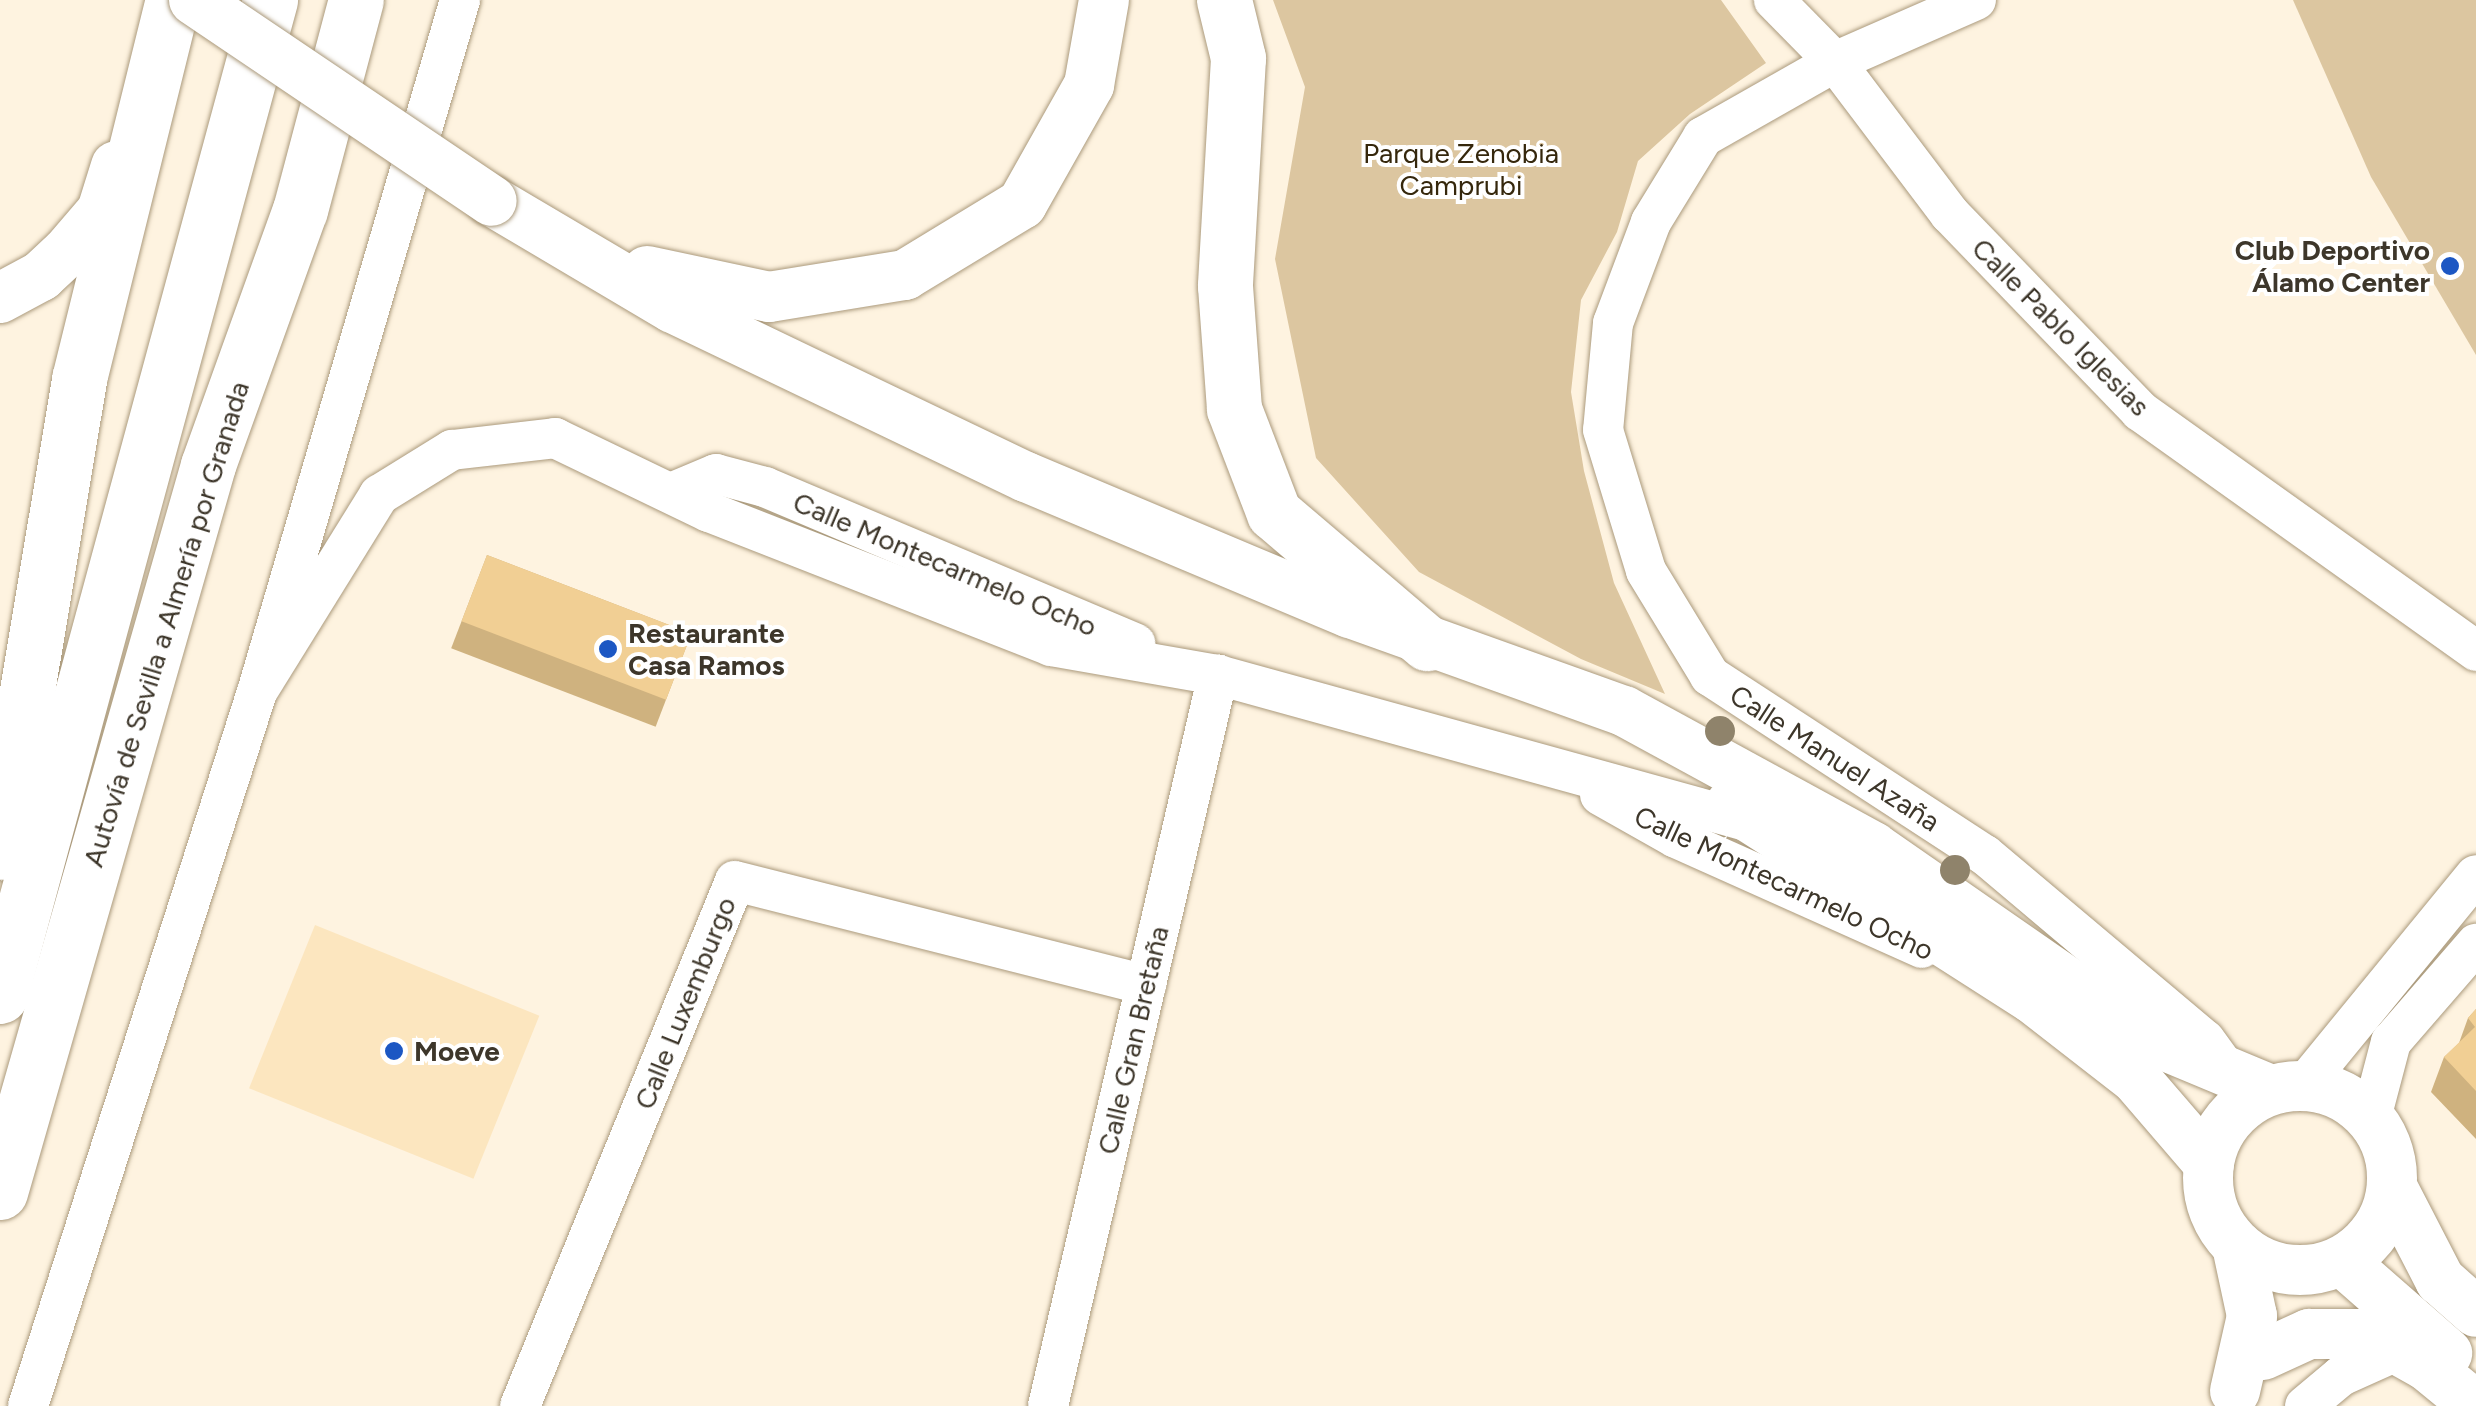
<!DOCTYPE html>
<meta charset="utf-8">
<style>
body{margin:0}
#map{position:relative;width:2476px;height:1406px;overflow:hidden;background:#fef3e0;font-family:Figtree,sans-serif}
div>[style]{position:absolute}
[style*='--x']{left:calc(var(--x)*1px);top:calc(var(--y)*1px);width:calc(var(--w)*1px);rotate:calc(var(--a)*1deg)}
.built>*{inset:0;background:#fce6bf;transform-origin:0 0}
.green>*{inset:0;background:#dcc6a0}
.roads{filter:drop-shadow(0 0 2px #ab9a7c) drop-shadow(0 0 2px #ab9a7c)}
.minor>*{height:40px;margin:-20px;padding:0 20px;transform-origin:20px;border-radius:20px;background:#fff}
.major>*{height:50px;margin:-25px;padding:0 25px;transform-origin:25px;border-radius:25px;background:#fff}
.major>.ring{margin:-25px;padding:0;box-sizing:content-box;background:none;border:50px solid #fff;border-radius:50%}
.highway>*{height:55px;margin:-27.5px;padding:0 27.5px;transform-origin:27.5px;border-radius:27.5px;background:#fff}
.bridges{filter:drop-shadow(0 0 2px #ab9a7c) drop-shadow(0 0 2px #ab9a7c)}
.major-bridge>*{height:50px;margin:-25px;padding:0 25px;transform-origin:25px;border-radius:25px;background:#fff}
.trees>*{width:30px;height:30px;margin:-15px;border-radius:50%;background:#8f836b}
.wall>*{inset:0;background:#cfb27f;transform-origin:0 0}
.building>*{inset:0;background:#f1cf94;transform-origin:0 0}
.dots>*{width:28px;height:28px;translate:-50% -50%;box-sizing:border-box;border:5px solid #fff;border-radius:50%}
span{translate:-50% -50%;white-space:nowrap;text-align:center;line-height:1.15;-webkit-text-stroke:8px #fff;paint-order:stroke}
.park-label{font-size:28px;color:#35270c}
.poi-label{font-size:28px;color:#3d362a;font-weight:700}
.right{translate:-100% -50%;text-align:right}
.left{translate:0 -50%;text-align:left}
.street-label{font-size:28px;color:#3d362a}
</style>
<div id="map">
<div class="built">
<div style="left:315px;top:925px;width:242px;height:176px;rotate:22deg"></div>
</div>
<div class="green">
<div style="clip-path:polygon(1273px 0,1721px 0,1766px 63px,1690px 114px,1638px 161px,1617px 232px,1581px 300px,1571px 392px,1584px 471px,1614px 583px,1665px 694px,1581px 659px,1419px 572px,1316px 458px,1275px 259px,1305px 87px)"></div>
<div style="clip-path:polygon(2293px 0,2476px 0,2476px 355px,2371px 177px)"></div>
</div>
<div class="roads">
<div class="minor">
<div style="--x:1774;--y:0;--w:87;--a:45.5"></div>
<div style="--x:1835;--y:62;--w:191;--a:52.9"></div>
<div style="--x:1950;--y:214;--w:274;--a:46"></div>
<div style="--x:2140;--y:411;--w:413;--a:35.5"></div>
<div style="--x:1976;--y:0;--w:154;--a:156.3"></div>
<div style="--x:1835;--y:62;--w:152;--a:150.4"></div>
<div style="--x:1703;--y:137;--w:100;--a:121.5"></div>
<div style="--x:1651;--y:222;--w:108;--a:110.6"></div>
<div style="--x:1613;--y:323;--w:107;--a:95.3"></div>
<div style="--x:1603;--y:430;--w:147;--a:73"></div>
<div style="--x:1646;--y:571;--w:123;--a:58.6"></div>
<div style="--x:1710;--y:676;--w:328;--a:33.1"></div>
<div style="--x:1985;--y:855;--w:287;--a:40.1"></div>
<div style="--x:2205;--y:1040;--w:34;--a:54"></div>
<div style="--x:671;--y:493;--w:49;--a:-22.9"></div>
<div style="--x:716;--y:474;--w:51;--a:14.9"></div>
<div style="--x:765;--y:487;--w:402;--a:22.9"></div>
<div style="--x:257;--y:692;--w:232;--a:-58.2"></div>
<div style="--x:379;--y:495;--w:86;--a:-31.7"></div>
<div style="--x:452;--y:450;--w:104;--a:-6.6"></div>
<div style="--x:555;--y:438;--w:171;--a:25.7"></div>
<div style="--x:709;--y:512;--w:367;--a:21.4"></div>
<div style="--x:1051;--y:646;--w:169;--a:9.9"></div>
<div style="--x:1218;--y:675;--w:559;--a:15.45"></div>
<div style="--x:1600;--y:795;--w:87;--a:29.5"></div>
<div style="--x:1676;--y:838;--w:269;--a:24.1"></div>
<div style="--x:2304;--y:1085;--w:271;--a:-50.7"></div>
<div style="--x:2371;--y:1118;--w:79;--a:-75.3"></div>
<div style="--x:2391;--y:1042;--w:130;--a:-49.1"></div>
<div style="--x:28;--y:1406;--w:750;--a:-72.22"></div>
<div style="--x:257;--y:692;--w:721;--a:-73.65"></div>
<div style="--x:520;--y:1406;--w:567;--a:-67.73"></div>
<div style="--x:735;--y:881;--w:424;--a:14.2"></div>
<div style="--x:1048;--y:1406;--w:751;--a:-76.91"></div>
<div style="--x:2305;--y:1406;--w:47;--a:-39.8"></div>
<div style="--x:2341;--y:1376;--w:64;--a:-24.1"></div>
</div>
<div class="major">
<div style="--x:492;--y:201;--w:210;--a:30.6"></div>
<div style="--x:673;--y:308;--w:391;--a:25.6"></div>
<div style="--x:1026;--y:477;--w:351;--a:22.8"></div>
<div style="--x:1350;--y:613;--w:291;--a:19.7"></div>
<div style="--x:1624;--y:711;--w:284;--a:28.6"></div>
<div style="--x:1873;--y:847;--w:338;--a:34.8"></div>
<div style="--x:2151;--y:1040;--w:130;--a:22.6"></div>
<div style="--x:647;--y:271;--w:125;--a:12"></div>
<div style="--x:769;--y:297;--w:138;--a:-9.2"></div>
<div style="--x:905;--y:275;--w:137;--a:-31.3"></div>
<div style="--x:1022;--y:204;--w:137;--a:-60.6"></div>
<div style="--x:1089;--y:85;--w:86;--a:-80"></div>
<div style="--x:0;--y:298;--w:47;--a:-28.2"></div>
<div style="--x:41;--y:276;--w:34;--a:-43"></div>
<div style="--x:66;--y:253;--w:55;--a:-49.4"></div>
<div style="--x:102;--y:211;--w:47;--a:-72.7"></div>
<div style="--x:1730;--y:805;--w:358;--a:32.6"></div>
<div style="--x:2032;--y:998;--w:132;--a:37.9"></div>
<div style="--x:2136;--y:1079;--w:112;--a:49.3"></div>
<div class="ring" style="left:2208px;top:1086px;width:134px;height:134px"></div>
<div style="--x:2392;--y:1187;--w:105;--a:62.7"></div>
<div style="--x:2440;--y:1280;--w:48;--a:41.6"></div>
<div style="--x:2342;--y:1261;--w:140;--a:41.2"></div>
<div style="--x:2263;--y:1355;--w:51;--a:-24.5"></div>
<div style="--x:2309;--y:1334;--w:61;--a:0"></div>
<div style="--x:2370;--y:1334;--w:65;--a:29.3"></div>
<div style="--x:2427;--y:1366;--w:63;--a:39.2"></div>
<div style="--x:2235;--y:1391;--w:77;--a:-77.2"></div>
<div style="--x:2252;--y:1316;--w:72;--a:-102.1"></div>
</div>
<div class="highway">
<div style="--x:1224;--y:0;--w:60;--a:76.4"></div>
<div style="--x:1238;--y:58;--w:228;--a:93.3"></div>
<div style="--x:1225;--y:286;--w:123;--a:85.8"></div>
<div style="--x:1234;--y:409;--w:111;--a:69"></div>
<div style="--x:1274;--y:513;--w:201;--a:40.4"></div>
<div style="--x:0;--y:852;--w:480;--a:-80.5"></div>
<div style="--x:79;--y:379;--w:390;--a:-76.1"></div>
<div style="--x:0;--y:996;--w:1032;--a:-74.83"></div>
<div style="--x:0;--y:1192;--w:756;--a:-74.03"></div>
<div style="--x:208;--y:465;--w:271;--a:-70.2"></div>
<div style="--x:300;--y:210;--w:217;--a:-75.1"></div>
</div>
</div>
<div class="bridges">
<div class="major-bridge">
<div style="--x:194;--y:0;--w:359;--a:34"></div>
</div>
</div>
<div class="trees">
<div style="left:1720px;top:731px"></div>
<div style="left:1955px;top:870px"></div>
</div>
<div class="wall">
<div style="left:487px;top:555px;width:219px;height:100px;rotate:21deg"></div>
<div style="clip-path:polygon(2476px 1009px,2476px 1139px,2431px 1092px,2444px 1057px,2459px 1043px,2468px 1018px)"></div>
</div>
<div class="building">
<div style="left:487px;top:555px;width:219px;height:71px;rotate:21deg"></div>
<div style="clip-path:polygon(2476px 1009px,2476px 1091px,2444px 1057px,2475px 1027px,2468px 1018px)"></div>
</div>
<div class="dots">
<div style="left:2450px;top:266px;background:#1c57c3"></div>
<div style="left:608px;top:649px;background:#1c57c3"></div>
<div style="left:394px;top:1051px;background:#1c57c3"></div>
</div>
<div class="park-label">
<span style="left:1461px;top:169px">Parque Zenobia<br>Camprubi</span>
</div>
<div class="poi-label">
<span class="right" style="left:2430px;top:266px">Club Deportivo<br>Álamo Center</span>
<span class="left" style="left:628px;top:649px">Restaurante<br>Casa Ramos</span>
<span class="left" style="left:414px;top:1051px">Moeve</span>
</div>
<div class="street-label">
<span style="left:2061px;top:327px;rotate:45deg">Calle Pablo Iglesias</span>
<span style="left:945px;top:564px;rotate:23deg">Calle Montecarmelo Ocho</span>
<span style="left:166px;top:624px;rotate:-73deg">Autovía de Sevilla a Almería por Granada</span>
<span style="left:1835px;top:758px;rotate:33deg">Calle Manuel Azaña</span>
<span style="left:1784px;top:883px;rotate:25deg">Calle Montecarmelo Ocho</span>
<span style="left:685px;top:1003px;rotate:-68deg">Calle Luxemburgo</span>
<span style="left:1133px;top:1040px;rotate:-77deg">Calle Gran Bretaña</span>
</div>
</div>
